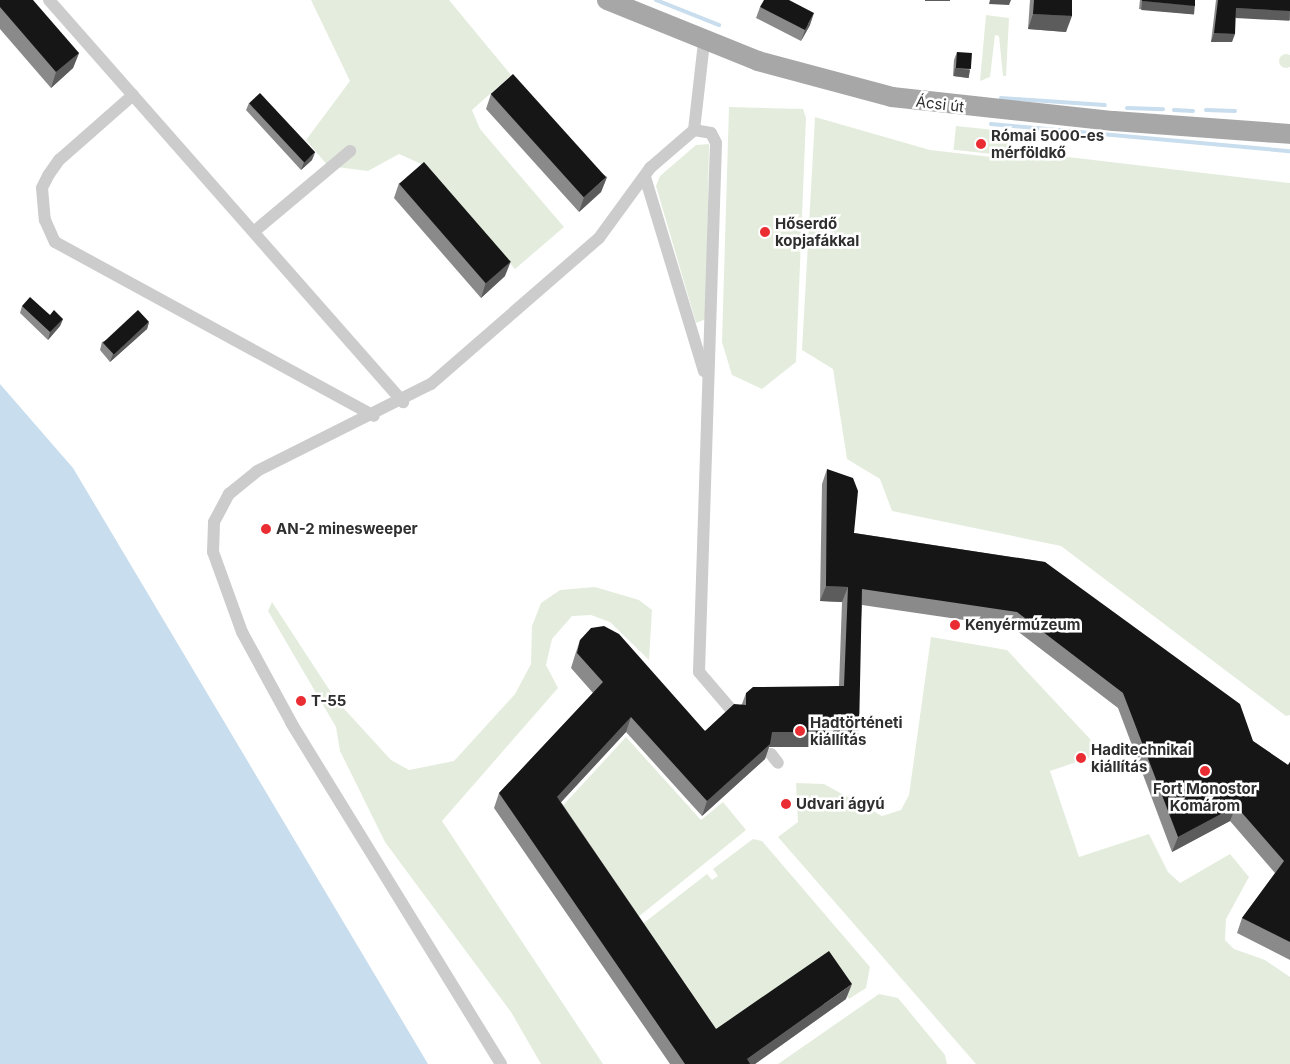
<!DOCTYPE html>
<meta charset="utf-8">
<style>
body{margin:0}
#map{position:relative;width:1290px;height:1064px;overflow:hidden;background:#fff;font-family:Inter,sans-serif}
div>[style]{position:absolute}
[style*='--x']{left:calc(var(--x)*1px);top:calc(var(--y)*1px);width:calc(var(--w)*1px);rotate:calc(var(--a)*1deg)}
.green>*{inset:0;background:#e4eddd;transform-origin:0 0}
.round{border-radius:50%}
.water>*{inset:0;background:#c8dded}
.stream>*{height:4px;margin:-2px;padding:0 2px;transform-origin:2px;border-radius:2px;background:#c8dded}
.street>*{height:12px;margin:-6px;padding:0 6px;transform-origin:6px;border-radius:6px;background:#ccc}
.primary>*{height:20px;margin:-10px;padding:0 10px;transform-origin:10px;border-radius:10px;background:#a7a7a7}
.wall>*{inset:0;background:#8a8a8a}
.shaded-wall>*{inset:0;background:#5c5c5c;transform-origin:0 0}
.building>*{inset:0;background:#161616;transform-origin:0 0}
.dots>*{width:14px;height:14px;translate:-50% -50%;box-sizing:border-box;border:2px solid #fff;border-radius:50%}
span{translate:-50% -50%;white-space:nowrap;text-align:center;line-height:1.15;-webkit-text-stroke:5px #fff;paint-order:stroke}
.street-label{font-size:15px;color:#2f2f2f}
.poi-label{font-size:15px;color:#2f2f2f;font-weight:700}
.left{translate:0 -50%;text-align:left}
</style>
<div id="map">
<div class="green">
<div style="clip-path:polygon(311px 0,449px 0,511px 75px,472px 110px,480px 129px,564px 227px,515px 269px,426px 166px,399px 154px,368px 171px,328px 166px,306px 140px,350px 81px)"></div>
<div style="clip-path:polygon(986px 15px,1009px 18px,1006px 76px,1003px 76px,999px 36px,995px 35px,990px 77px,980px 81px)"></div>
<div class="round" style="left:1279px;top:54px;width:14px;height:14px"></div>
<div style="clip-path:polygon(729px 107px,803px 109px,806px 118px,796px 362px,762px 389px,732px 375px,722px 342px)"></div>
<div style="clip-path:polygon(815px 117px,930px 150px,1009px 159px,1017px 151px,1290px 183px,1290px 715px,1286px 716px,1061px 546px,892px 511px,880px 479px,847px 459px,833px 369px,802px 350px)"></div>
<div style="left:956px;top:126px;width:53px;height:24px;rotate:6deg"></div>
<div style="clip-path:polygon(709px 144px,706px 319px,696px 323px,656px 186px,660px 176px,696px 145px)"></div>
<div style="clip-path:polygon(595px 587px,639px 600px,652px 610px,649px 660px,610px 622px,591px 615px,572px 616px,552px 639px,546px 665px,558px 688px,442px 821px,603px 1064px,541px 1064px,511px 1012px,385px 842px,340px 751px,336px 727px,268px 611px,272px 602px,336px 700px,391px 760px,409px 770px,454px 761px,515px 694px,531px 664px,532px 626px,541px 603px,560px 590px)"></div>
<div style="clip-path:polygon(931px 637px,1007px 650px,1090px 739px,1097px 755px,1050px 771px,1079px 857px,1149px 834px,1168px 872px,1180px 883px,1230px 854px,1249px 877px,1226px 919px,1225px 940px,1234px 949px,1265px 960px,1290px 977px,1290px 1064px,976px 1064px,778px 837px,798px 822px,796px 783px,824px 784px,882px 816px,901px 810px,909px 795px)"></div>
<div style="clip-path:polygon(626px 737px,701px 820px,723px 802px,746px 830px,632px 922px,557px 812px)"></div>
<div style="clip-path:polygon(753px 839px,762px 841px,870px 967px,866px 988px,849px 999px,824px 965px,712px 1040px,636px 929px,707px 874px,712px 880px,718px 876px,713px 869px)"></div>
<div style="clip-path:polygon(879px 994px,898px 998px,945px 1055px,947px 1064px,778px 1064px)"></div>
</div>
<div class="water">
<div style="clip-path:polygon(0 384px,73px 468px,428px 1064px,0 1064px)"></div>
</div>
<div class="stream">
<div style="--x:656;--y:0;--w:68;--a:21.6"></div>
<div style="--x:1001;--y:98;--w:104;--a:3.9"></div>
<div style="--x:1127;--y:108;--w:36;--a:2"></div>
<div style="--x:1174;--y:110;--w:19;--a:3"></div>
<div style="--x:1206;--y:110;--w:29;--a:2"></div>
<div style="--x:991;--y:124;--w:300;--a:5.2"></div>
</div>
<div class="street">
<div style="--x:49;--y:0;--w:536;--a:48.63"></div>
<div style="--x:133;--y:95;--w:98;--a:138.7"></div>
<div style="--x:59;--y:160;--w:19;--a:125"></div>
<div style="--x:48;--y:176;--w:13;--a:117"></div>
<div style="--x:42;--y:188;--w:32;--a:85"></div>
<div style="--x:45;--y:220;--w:24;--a:66"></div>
<div style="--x:55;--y:242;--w:363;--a:28.6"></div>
<div style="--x:694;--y:130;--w:17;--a:10"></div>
<div style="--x:711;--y:133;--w:11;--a:63"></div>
<div style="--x:716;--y:143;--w:529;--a:91.84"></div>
<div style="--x:699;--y:672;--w:55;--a:49.4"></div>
<div style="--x:645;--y:177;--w:203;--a:73.1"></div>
<div style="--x:256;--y:230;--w:123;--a:-40"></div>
<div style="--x:771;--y:754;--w:11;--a:52"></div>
<div style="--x:501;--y:1064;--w:401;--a:-121.6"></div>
<div style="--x:291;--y:722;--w:102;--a:-118.6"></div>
<div style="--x:242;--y:632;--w:85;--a:-109.9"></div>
<div style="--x:213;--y:552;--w:30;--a:-88"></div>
<div style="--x:214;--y:522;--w:32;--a:-62"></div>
<div style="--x:229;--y:494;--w:36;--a:-39"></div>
<div style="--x:257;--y:471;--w:195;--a:-26.6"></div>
<div style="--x:431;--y:384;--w:223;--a:-41"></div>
<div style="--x:599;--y:238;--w:87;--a:-53.9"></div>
<div style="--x:650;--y:168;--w:58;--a:-40.8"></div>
<div style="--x:694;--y:130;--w:89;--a:-83.5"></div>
</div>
<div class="primary">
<div style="--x:607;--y:0;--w:163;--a:22"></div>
<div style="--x:758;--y:61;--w:139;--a:15"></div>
<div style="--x:892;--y:97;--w:223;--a:6.2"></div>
<div style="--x:1114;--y:121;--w:176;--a:4.2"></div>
</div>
<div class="wall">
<div style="clip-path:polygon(0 0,79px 53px,73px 68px,51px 88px,0 29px)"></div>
<div style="clip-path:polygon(1030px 0,1072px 0,1066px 32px,1028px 29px)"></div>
<div style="clip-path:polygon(1140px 0,1195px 0,1192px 14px,1139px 9px)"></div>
<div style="clip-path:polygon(1216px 0,1290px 0,1290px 20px,1235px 17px,1232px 42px,1211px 42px)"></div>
<div style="clip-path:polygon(760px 7px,810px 25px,801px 41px,756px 18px)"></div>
<div style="clip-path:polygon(957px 52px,970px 70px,968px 78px,953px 76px,954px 60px)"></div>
<div style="clip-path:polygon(491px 94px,607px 177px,601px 192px,579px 212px,486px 109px)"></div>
<div style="clip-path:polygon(249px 103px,312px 160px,301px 170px,246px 110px)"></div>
<div style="clip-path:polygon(399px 183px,505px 276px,481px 298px,394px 198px)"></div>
<div style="clip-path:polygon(22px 306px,50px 315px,63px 319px,60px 326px,48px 340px,20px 313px)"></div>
<div style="clip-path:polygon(149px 322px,147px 329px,110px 362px,100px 350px,102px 342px)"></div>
<div style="clip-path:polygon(827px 469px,854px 533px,1045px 562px,1253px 741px,1288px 765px,1290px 762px,1290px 960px,1237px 933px,1242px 918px,1275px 873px,1230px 821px,1172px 852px,1118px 708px,1012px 627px,862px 605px,853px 747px,769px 747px,765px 759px,702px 816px,626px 732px,561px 802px,716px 1029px,846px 999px,755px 1064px,670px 1064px,494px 808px,499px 793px,593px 693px,571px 668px,575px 655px,580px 640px,705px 731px,742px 704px,746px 693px,839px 686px,842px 602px,820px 601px,822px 484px)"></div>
</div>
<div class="shaded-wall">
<div style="left:925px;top:0;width:25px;height:1px"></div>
<div style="clip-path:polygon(990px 0,1011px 0,1009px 5px,989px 4px)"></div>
<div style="left:1142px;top:1px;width:53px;height:9px;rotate:5deg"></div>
<div style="left:1236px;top:8px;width:54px;height:10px;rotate:3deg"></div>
<div style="clip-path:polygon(814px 13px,810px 25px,801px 41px,805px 30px)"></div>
<div style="clip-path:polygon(1033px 14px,1072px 16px,1066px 32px,1028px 29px)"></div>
<div style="clip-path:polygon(1214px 33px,1235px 34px,1232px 42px,1211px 42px)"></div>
<div style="clip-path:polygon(79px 53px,73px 68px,51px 88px,56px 72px)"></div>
<div style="left:955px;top:68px;width:15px;height:8px;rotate:8deg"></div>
<div style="clip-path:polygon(315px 153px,312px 160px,301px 170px,304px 162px)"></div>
<div style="clip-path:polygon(607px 177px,601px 192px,579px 212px,584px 197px)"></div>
<div style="clip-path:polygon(511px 261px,505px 276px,481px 298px,486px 282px)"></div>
<div style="clip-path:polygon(63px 319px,60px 326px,48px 340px,50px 332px)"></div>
<div style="clip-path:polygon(149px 322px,147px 329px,110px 362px,113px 354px)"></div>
<div style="clip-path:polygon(826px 586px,848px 587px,842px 602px,820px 601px)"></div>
<div style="clip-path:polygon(631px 717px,626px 732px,552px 812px,557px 797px)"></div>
<div style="clip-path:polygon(772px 732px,859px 732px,853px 747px,769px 747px,765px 759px,702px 816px,707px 801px)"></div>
<div style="clip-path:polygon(1236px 806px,1230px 821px,1172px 852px,1178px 837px)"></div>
<div style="clip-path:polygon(852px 984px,846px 999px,755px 1064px,745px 1064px,747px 1059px)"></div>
</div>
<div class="building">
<div style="clip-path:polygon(0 0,33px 0,79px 53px,56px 72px,0 7px)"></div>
<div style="clip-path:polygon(764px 0,789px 0,814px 13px,805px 30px,760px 7px)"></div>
<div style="clip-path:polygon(1034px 0,1072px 0,1072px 16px,1033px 14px)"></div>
<div style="clip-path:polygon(1142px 0,1195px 0,1195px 6px,1142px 1px)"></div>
<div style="clip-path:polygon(1218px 0,1290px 0,1290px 11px,1236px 8px,1235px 34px,1214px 33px)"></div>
<div style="left:957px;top:52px;width:15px;height:16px;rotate:4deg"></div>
<div style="left:513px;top:74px;width:139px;height:30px;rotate:48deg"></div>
<div style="left:260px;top:93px;width:81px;height:15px;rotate:47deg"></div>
<div style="left:424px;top:162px;width:132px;height:33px;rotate:49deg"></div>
<div style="clip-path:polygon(30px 297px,50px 315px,54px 310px,63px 319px,50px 332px,22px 306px)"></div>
<div style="left:138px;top:310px;width:16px;height:48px;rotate:47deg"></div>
<div style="clip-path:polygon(827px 469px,853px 478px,858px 491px,854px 533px,1045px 562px,1240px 704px,1253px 741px,1288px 765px,1290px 762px,1290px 942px,1242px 918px,1284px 861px,1236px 806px,1178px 837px,1123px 693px,1017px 612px,862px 589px,859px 732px,772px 732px,770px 744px,707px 801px,631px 717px,557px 797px,716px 1029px,829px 951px,852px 984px,747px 1059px,750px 1064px,685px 1064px,499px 793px,603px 682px,577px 653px,580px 640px,591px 628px,604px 626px,619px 634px,705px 731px,734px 704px,746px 705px,746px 693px,753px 687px,844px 686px,848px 587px,826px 586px)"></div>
</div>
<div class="dots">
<div style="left:981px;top:144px;background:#ea2d32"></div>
<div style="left:765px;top:232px;background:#ea2d32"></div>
<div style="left:266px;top:529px;background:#ea2d32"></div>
<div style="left:955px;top:625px;background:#ea2d32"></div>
<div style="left:301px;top:701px;background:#ea2d32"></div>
<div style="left:800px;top:731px;background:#ea2d32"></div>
<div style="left:1081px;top:758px;background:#ea2d32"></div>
<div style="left:1205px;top:771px;background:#ea2d32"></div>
<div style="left:786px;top:804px;background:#ea2d32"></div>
</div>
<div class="street-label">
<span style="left:940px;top:104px;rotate:7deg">Ácsi út</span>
</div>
<div class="poi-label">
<span class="left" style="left:991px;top:144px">Római 5000-es<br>mérföldkő</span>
<span class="left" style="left:775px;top:232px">Hőserdő<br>kopjafákkal</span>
<span class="left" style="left:276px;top:529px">AN-2 minesweeper</span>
<span class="left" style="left:965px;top:625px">Kenyérmúzeum</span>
<span class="left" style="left:311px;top:701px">T-55</span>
<span class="left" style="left:810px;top:731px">Hadtörténeti<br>kiállítás</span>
<span class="left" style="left:1091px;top:758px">Haditechnikai<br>kiállítás</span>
<span style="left:1205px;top:797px">Fort Monostor<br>Komárom</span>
<span class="left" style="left:796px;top:804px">Udvari ágyú</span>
</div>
</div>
